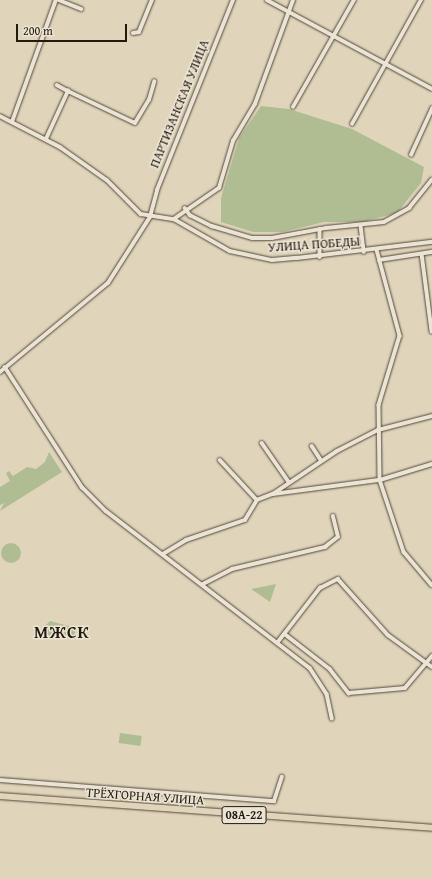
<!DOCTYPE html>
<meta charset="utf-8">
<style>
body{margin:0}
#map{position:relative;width:432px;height:879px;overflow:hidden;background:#e0d4bb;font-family:"Gentium Book Plus",serif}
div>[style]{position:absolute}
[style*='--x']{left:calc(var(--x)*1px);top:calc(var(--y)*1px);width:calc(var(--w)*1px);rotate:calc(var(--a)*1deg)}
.green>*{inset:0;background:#b0bd92;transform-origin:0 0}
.round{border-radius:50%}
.roads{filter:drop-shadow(0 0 1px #52483a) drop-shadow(0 0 1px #52483a)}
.minor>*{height:3.5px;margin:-1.75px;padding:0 1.75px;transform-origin:1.75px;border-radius:1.75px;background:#ebe3d3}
.highway>*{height:5.5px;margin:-2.75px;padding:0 2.75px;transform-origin:2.75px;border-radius:2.75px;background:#e0d4bb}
span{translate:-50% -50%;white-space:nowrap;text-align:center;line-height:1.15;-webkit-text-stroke:3px #ebe3d3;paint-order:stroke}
.shield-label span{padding:1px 3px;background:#ebe3d3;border:1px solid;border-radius:3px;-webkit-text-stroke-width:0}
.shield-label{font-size:12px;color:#231a0f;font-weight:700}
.street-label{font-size:13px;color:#231a0f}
.district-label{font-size:17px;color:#231a0f;font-weight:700;letter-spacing:1px}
.scale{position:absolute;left:16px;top:24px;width:111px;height:18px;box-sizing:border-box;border:2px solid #231a0f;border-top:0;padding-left:5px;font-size:12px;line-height:14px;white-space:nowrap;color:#231a0f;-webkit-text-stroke:3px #ebe3d3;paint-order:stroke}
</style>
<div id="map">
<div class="green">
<div style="clip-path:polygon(261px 106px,289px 109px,352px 129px,424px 167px,421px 183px,397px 213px,362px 222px,324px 222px,283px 232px,253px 232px,221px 222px,221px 198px,239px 138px)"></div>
<div style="clip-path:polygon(49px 452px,62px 472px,0 511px,4px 503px,0 505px,0 487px,10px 481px,6px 473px,9px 471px,13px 476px,27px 467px,36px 469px,45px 462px)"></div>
<div class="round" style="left:1px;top:543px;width:20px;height:20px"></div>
<div style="clip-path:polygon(276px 584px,270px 602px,251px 589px)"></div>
<div style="clip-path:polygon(50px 621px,76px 628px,74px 638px,48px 636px,43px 628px)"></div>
<div style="left:120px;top:733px;width:22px;height:10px;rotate:8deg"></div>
</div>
<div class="roads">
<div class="minor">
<div style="--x:59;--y:0;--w:24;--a:22"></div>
<div style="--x:267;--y:0;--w:187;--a:28.3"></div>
<div style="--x:133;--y:33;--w:6;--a:-9"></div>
<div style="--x:139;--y:32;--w:35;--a:-68"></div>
<div style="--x:57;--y:85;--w:13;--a:29"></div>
<div style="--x:293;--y:107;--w:123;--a:-60.3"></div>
<div style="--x:0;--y:116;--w:68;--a:27.3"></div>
<div style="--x:60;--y:147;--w:57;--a:35.1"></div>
<div style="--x:107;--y:180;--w:48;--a:45"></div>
<div style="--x:141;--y:214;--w:33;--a:9"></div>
<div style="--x:174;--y:219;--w:64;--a:29.7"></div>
<div style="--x:230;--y:251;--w:43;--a:12.1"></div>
<div style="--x:272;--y:260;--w:25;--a:-5"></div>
<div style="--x:297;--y:258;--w:136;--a:-6.8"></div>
<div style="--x:12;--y:122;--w:130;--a:-70.2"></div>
<div style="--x:352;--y:124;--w:142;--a:-60.9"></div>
<div style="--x:46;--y:139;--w:53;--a:-65.4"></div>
<div style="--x:68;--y:91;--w:74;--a:25.5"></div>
<div style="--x:135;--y:123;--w:27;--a:-59"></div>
<div style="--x:149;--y:100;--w:19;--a:-74"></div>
<div style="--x:411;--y:155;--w:51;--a:-65.5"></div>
<div style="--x:185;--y:208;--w:9;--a:54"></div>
<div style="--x:190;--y:215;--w:25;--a:27"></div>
<div style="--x:212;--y:226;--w:42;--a:16.7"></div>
<div style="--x:252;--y:238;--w:20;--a:0"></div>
<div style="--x:272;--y:238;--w:55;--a:-10.5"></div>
<div style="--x:326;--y:228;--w:58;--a:-5.9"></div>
<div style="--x:384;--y:222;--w:29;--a:-29"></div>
<div style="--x:409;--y:208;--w:36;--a:-51"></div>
<div style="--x:174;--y:219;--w:55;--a:-34.6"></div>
<div style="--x:219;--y:188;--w:49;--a:-73.4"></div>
<div style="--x:233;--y:141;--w:43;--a:-59.3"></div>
<div style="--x:255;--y:104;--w:111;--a:-69.9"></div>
<div style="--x:361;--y:226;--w:26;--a:83"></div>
<div style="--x:320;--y:229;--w:28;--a:90"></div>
<div style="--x:377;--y:250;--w:89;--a:75"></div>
<div style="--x:400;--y:336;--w:72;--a:106.9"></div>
<div style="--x:379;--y:405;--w:75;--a:89.2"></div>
<div style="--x:380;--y:480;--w:76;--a:71.6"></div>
<div style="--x:404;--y:552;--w:43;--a:49.7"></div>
<div style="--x:422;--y:254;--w:78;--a:82.6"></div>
<div style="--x:379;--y:260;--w:54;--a:-8.6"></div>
<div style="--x:5;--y:367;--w:143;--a:57.3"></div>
<div style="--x:82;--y:487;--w:34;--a:45"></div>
<div style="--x:106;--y:511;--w:257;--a:37.6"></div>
<div style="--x:310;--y:668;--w:31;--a:57"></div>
<div style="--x:327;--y:694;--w:25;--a:78"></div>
<div style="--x:0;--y:372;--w:140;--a:-39.5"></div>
<div style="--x:108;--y:283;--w:78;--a:-57.5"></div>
<div style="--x:150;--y:217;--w:28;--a:-75"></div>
<div style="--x:157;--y:190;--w:205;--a:-68.2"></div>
<div style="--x:262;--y:443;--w:47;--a:55.3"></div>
<div style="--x:312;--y:446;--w:17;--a:57"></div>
<div style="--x:220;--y:460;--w:54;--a:47.2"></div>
<div style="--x:273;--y:494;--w:108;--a:-7.5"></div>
<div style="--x:380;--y:480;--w:54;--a:-17.1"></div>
<div style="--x:163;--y:554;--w:27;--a:-31"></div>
<div style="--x:186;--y:540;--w:62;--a:-18.7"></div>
<div style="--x:245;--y:520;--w:23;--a:-59"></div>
<div style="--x:257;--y:500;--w:17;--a:-21"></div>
<div style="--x:273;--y:494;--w:77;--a:-33.9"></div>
<div style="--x:337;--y:451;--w:46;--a:-27.1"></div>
<div style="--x:378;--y:430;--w:56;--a:-14.5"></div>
<div style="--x:203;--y:584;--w:33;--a:-27"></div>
<div style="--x:232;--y:569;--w:96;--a:-13.3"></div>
<div style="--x:325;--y:547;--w:16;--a:-38"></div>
<div style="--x:338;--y:537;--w:21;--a:-104"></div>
<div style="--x:286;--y:635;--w:56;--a:37.7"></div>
<div style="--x:330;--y:669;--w:31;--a:52"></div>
<div style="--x:349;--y:693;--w:56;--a:-5.1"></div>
<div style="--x:405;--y:688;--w:42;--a:-49.8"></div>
<div style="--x:277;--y:643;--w:70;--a:-52"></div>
<div style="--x:320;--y:588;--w:20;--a:-27"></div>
<div style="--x:338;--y:579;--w:75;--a:48.2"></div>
<div style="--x:388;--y:635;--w:54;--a:36"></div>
<div style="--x:0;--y:780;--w:275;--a:4.4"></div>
<div style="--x:274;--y:801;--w:25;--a:-72"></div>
</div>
<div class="highway">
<div style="--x:0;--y:796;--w:433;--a:4.2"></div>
</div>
</div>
<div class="shield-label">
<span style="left:244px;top:815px">08А-22</span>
</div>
<div class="street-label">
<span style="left:180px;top:104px;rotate:-68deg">ПАРТИЗАНСКАЯ УЛИЦА</span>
<span style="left:314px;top:245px;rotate:-4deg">УЛИЦА ПОБЕДЫ</span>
<span style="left:145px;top:797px;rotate:4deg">ТРЁХГОРНАЯ УЛИЦА</span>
</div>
<div class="district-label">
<span style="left:62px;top:632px">МЖСК</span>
</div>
<div class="scale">200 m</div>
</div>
